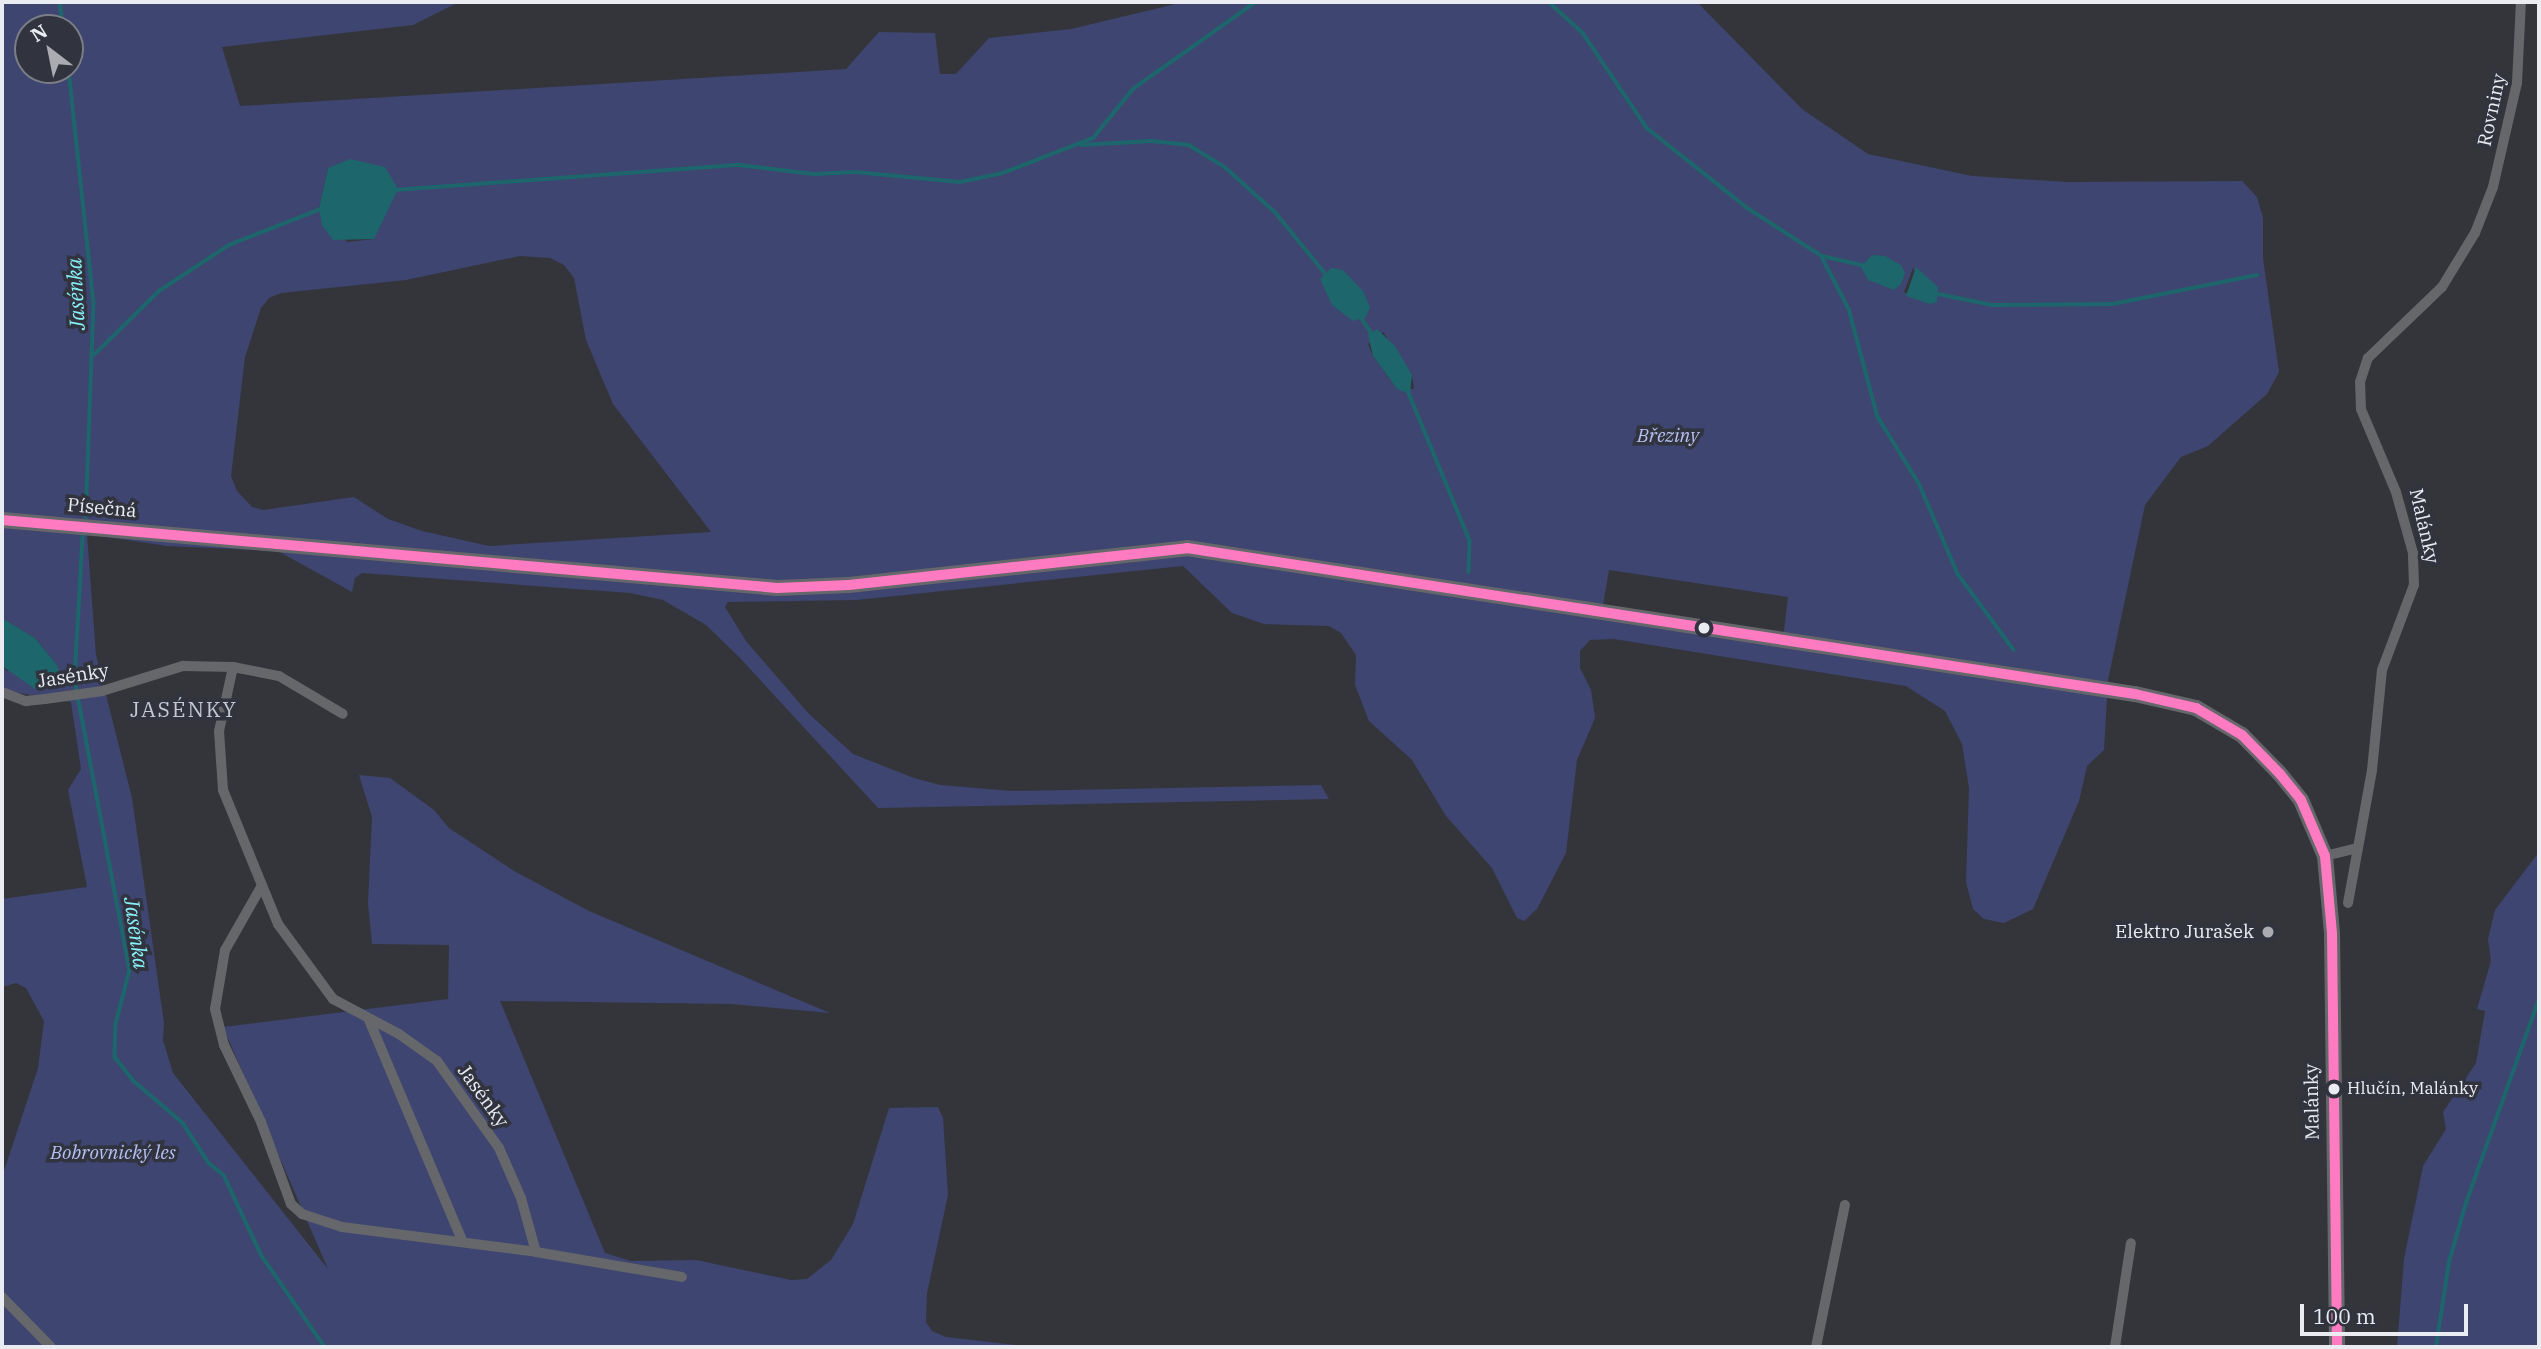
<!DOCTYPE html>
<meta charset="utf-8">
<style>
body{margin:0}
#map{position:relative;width:2541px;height:1349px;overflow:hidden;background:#34353b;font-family:"IBM Plex Serif",serif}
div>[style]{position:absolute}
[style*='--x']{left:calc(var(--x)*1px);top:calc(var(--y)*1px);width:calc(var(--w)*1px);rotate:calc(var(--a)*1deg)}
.green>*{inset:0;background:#3e4570}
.water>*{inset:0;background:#1d666b}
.stream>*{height:3.5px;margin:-1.75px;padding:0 1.75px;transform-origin:1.75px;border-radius:1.75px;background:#1d666b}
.street>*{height:10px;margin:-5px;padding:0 5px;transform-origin:5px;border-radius:5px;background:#65676a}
.secondary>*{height:16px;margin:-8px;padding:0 8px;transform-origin:8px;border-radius:8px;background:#65676a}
.bus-1>*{height:10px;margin:-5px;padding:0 5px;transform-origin:5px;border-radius:5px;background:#fe7ac1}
.dots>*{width:19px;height:19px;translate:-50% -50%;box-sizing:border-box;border:4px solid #31343e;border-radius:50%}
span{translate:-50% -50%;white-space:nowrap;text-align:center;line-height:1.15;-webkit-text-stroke:7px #31343e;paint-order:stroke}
.bus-label{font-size:17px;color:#eaecf2}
.left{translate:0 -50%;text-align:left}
.street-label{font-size:19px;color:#eaecf2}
.park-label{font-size:19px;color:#b5c0f3;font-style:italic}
.poi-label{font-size:19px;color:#eaecf2}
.right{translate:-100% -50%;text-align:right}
.water-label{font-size:21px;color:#89f1f9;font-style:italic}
.neighbourhood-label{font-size:21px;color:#c5c8d5;letter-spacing:2px}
.frame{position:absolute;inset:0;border:4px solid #eaecf2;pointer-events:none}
.north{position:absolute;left:14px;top:14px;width:70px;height:70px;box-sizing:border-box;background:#31343e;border:2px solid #7b7e86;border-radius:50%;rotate:328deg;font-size:19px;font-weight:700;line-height:28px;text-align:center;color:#eaecf2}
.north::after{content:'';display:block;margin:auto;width:24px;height:32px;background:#aaacb2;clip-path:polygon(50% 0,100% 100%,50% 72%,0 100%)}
.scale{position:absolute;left:2300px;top:1304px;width:168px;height:32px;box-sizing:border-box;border:4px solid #eaecf2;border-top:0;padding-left:9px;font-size:21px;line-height:24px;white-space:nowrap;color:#eaecf2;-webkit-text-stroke:5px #31343e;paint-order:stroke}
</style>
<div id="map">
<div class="green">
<div style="clip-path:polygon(evenodd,2px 2px,459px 2px,413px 25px,222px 47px,240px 106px,846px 69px,879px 32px,935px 33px,940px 74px,956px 74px,989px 38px,1071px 29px,1184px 2px,1697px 2px,1802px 109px,1868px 154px,1972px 176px,2068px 182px,2242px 181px,2257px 197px,2263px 218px,2263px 258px,2279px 372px,2267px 394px,2208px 446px,2181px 457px,2145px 505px,2108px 680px,2104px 750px,2087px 766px,2079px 801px,2033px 909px,2004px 923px,1984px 919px,1973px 909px,1966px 882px,1969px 788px,1962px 744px,1945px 711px,1906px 686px,1614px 639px,1590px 640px,1580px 651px,1580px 668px,1591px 690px,1595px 718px,1577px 760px,1566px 853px,1537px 909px,1524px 921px,1517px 918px,1492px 868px,1446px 816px,1412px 760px,1369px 721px,1355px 685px,1356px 655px,1341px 633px,1329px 626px,1264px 624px,1232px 613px,1183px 566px,856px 600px,728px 602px,725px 607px,746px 641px,808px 713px,853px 754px,914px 778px,940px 785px,1012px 791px,1321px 785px,1329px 799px,878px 808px,740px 658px,706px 625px,663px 600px,630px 593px,362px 573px,355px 578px,352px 592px,278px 551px,167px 546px,87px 534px,96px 655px,132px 798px,164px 1023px,163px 1040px,173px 1073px,328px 1269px,223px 1027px,448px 999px,449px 945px,372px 944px,368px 903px,372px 817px,359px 775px,390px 778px,434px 810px,449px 828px,514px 871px,589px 911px,830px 1013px,731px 1004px,500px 1001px,605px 1253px,631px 1261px,696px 1260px,791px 1280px,807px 1279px,831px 1260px,853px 1224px,889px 1108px,938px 1107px,943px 1118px,948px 1195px,927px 1293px,926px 1322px,932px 1331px,946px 1337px,1033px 1347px,2px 1347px,2px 1177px,38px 1068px,44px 1021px,26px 988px,16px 983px,2px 987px,2px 899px,87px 887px,68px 790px,81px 769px,71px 702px,8px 691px,2px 685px,2px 666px,7px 671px,57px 665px,35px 638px,2px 618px,2px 2px,28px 28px,70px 28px,70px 70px,28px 70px,28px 28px,2px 2px,328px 168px,374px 239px,347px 242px,319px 208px,328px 168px,2px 2px,520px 256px,550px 258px,564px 265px,574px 278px,586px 340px,613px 404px,711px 532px,489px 546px,422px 531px,388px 519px,354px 497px,263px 510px,252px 507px,237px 491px,231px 476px,245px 357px,261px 308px,269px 298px,281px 293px,406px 280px,520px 256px,2px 2px,1913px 268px,1930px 304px,1904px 292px,1913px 268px,2px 2px,1383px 332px,1412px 375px,1414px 389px,1397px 389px,1373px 356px,1368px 344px,1383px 332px,2px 2px,1609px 570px,1788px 597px,1783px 639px,1602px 611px,1609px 570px)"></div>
<div style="clip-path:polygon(2539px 852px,2539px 1347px,2397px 1347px,2404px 1259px,2423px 1166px,2446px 1129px,2443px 1112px,2476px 1063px,2485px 1011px,2477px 1009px,2491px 961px,2488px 939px,2495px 910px)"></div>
</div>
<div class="water">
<div style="clip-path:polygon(350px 159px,385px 167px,398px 189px,374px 239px,333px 240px,322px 225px,319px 208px,328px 168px)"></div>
<div style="clip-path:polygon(1872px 255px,1885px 256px,1901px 265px,1905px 273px,1901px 284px,1894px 290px,1868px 280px,1861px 267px)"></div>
<div style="clip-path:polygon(1916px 267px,1938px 287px,1937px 302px,1930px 304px,1906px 296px)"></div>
<div style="clip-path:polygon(1331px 268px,1343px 270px,1363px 291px,1370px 307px,1366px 317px,1353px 321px,1332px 305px,1320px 279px)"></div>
<div style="clip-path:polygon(1377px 329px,1395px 346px,1412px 375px,1410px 394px,1397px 389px,1373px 356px,1368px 335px)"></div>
<div style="clip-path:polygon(2px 618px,35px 638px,57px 665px,62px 679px,56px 688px,35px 689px,2px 666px)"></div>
</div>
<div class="stream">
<div style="--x:60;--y:2;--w:26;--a:83"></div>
<div style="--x:1549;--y:2;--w:46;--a:42.4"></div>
<div style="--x:1583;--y:33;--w:115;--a:56"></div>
<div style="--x:1647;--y:128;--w:130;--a:38.5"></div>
<div style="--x:1749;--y:209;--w:87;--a:32.8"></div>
<div style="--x:1822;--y:256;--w:45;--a:12.8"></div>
<div style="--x:69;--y:70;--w:234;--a:83.9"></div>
<div style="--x:94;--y:303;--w:214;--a:92.1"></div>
<div style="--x:1081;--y:145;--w:71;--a:-3.2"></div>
<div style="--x:1152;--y:141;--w:37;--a:6"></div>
<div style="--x:1189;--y:145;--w:42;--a:31.4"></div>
<div style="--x:1225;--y:167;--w:69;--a:42"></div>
<div style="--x:1276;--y:213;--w:77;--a:50.8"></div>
<div style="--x:395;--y:190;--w:345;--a:-4.2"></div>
<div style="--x:739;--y:165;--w:77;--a:6.8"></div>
<div style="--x:815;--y:174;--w:40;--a:-2.9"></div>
<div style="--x:855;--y:172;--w:105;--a:5.4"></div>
<div style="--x:960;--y:182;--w:44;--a:-11.8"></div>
<div style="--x:1003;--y:173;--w:97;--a:-21.3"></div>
<div style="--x:1093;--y:138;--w:63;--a:-50.8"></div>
<div style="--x:1133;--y:89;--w:151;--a:-35.3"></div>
<div style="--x:1822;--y:257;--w:59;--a:62.6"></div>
<div style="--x:1849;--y:309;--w:112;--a:75"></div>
<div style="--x:1878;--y:417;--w:78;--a:58.2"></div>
<div style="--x:1919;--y:483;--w:99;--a:66.8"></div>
<div style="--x:1958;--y:574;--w:94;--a:53.6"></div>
<div style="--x:1938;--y:294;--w:55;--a:11.5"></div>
<div style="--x:1992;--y:305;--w:121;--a:-0.5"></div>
<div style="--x:2113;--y:304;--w:147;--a:-11.4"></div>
<div style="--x:1361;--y:317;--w:20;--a:57"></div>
<div style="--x:95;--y:354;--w:90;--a:-44.5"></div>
<div style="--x:159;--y:291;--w:84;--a:-33.3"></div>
<div style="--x:229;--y:245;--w:101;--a:-21.5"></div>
<div style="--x:1408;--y:391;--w:162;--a:67.5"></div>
<div style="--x:1470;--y:541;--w:31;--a:92"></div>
<div style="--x:83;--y:537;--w:143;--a:93.2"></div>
<div style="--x:75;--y:680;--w:295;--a:79.3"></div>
<div style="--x:130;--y:970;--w:56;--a:104.5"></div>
<div style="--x:116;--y:1024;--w:33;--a:92"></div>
<div style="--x:115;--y:1057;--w:31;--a:52"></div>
<div style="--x:134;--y:1081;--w:65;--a:40.6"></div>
<div style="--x:183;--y:1123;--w:48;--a:57"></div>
<div style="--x:209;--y:1163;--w:19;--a:39"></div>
<div style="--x:224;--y:1175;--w:89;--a:64.9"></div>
<div style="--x:262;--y:1256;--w:111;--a:55.3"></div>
<div style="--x:2436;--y:1347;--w:86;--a:-81.3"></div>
<div style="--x:2449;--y:1262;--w:61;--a:-73.9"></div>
<div style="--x:2466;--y:1203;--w:217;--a:-70.3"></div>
</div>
<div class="street">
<div style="--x:233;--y:667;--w:47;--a:11.1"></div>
<div style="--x:279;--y:676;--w:74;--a:30.7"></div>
<div style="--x:2;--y:692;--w:26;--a:21"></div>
<div style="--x:26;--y:701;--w:19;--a:-6"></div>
<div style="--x:45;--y:699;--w:58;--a:-8"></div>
<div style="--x:102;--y:691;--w:85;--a:-17.2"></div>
<div style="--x:183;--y:666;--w:50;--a:1.1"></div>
<div style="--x:233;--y:667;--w:66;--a:102.3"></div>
<div style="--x:219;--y:731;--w:59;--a:86.1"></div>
<div style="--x:223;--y:790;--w:145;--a:67.7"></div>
<div style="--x:278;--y:924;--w:93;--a:53.7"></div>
<div style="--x:333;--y:999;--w:75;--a:27.9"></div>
<div style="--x:399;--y:1034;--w:47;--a:35.4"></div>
<div style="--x:437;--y:1061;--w:107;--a:54.5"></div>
<div style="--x:499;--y:1148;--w:55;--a:66.3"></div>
<div style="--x:521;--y:1198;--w:56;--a:74.5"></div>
<div style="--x:536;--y:1252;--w:148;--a:9.7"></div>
<div style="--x:2325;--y:856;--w:34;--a:-14"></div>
<div style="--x:2358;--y:848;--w:79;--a:-79.8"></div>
<div style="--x:2372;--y:770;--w:100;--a:-84.3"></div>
<div style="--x:2382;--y:670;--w:91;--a:-69.4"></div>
<div style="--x:2414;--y:585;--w:32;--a:-92"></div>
<div style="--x:2413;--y:553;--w:63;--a:-105.6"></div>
<div style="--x:2396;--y:492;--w:90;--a:-112.9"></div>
<div style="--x:2361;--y:409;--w:27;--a:-92"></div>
<div style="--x:2360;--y:382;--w:25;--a:-72"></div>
<div style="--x:2368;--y:358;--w:103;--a:-43.8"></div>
<div style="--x:2442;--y:287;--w:63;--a:-58.6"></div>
<div style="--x:2475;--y:233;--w:49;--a:-68.6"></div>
<div style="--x:2493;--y:187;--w:107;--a:-77"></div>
<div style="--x:2517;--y:83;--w:81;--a:-87.2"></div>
<div style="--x:261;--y:887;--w:73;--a:119.7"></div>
<div style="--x:225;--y:950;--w:60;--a:99.6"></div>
<div style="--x:215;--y:1009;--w:37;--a:76"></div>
<div style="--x:224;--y:1045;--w:85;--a:64.3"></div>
<div style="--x:261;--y:1122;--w:87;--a:69.9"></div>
<div style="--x:291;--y:1204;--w:15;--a:42"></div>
<div style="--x:302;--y:1214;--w:42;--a:18"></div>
<div style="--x:342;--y:1227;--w:196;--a:7.3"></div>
<div style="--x:2348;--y:903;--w:56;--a:-79.7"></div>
<div style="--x:369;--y:1020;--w:241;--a:67.1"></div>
<div style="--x:2;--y:1297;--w:70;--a:45.6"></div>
<div style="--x:1816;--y:1347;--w:145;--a:-78.5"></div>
<div style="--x:2115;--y:1347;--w:105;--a:-81.3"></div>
</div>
<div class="secondary">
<div style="--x:2;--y:520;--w:778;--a:5.01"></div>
<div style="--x:777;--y:588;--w:72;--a:-2.4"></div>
<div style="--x:849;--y:585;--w:340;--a:-6.2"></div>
<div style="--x:1187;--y:548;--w:959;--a:8.76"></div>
<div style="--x:2135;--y:694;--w:63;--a:12.9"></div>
<div style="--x:2196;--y:708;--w:53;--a:30.4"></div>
<div style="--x:2242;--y:735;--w:54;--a:45.7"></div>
<div style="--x:2280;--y:774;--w:33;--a:51"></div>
<div style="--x:2301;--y:800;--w:61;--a:66.8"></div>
<div style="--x:2325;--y:856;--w:77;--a:84.8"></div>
<div style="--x:2332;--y:933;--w:414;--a:89.3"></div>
</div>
<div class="bus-1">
<div style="--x:2;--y:520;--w:778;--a:5.01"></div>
<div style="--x:777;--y:588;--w:72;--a:-2.4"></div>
<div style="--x:849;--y:585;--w:340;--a:-6.2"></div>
<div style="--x:1187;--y:548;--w:959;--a:8.76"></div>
<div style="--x:2135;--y:694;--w:63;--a:12.9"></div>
<div style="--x:2196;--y:708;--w:53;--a:30.4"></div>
<div style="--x:2242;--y:735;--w:54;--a:45.7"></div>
<div style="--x:2280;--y:774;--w:33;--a:51"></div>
<div style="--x:2301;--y:800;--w:61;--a:66.8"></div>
<div style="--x:2325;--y:856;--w:77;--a:84.8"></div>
<div style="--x:2332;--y:933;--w:414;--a:89.3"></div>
</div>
<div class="dots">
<div style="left:1704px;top:628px;background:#eaecf2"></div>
<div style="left:2268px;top:932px;background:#aaacb2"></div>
<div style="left:2334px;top:1089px;background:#eaecf2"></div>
</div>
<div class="bus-label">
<span class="left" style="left:2347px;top:1089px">Hlučín, Malánky</span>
</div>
<div class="street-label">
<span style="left:2492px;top:110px;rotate:-78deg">Rovniny</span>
<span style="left:102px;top:508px;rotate:5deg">Písečná</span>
<span style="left:2424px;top:526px;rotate:77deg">Malánky</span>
<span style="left:73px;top:676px;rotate:-9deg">Jasénky</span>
<span style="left:483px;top:1096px;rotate:54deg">Jasénky</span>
<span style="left:2312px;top:1102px;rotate:-91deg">Malánky</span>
</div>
<div class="park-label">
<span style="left:1668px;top:436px">Březiny</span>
<span style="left:113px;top:1153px">Bobrovnický les</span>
</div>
<div class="poi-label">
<span class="right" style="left:2254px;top:932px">Elektro Jurašek</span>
</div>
<div class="water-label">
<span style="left:75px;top:294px;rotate:-93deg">Jasénka</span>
<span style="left:137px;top:933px;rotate:82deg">Jasénka</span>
</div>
<div class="neighbourhood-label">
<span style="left:184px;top:709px">JASÉNKY</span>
</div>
<div class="frame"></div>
<div class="north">N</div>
<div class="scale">100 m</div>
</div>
